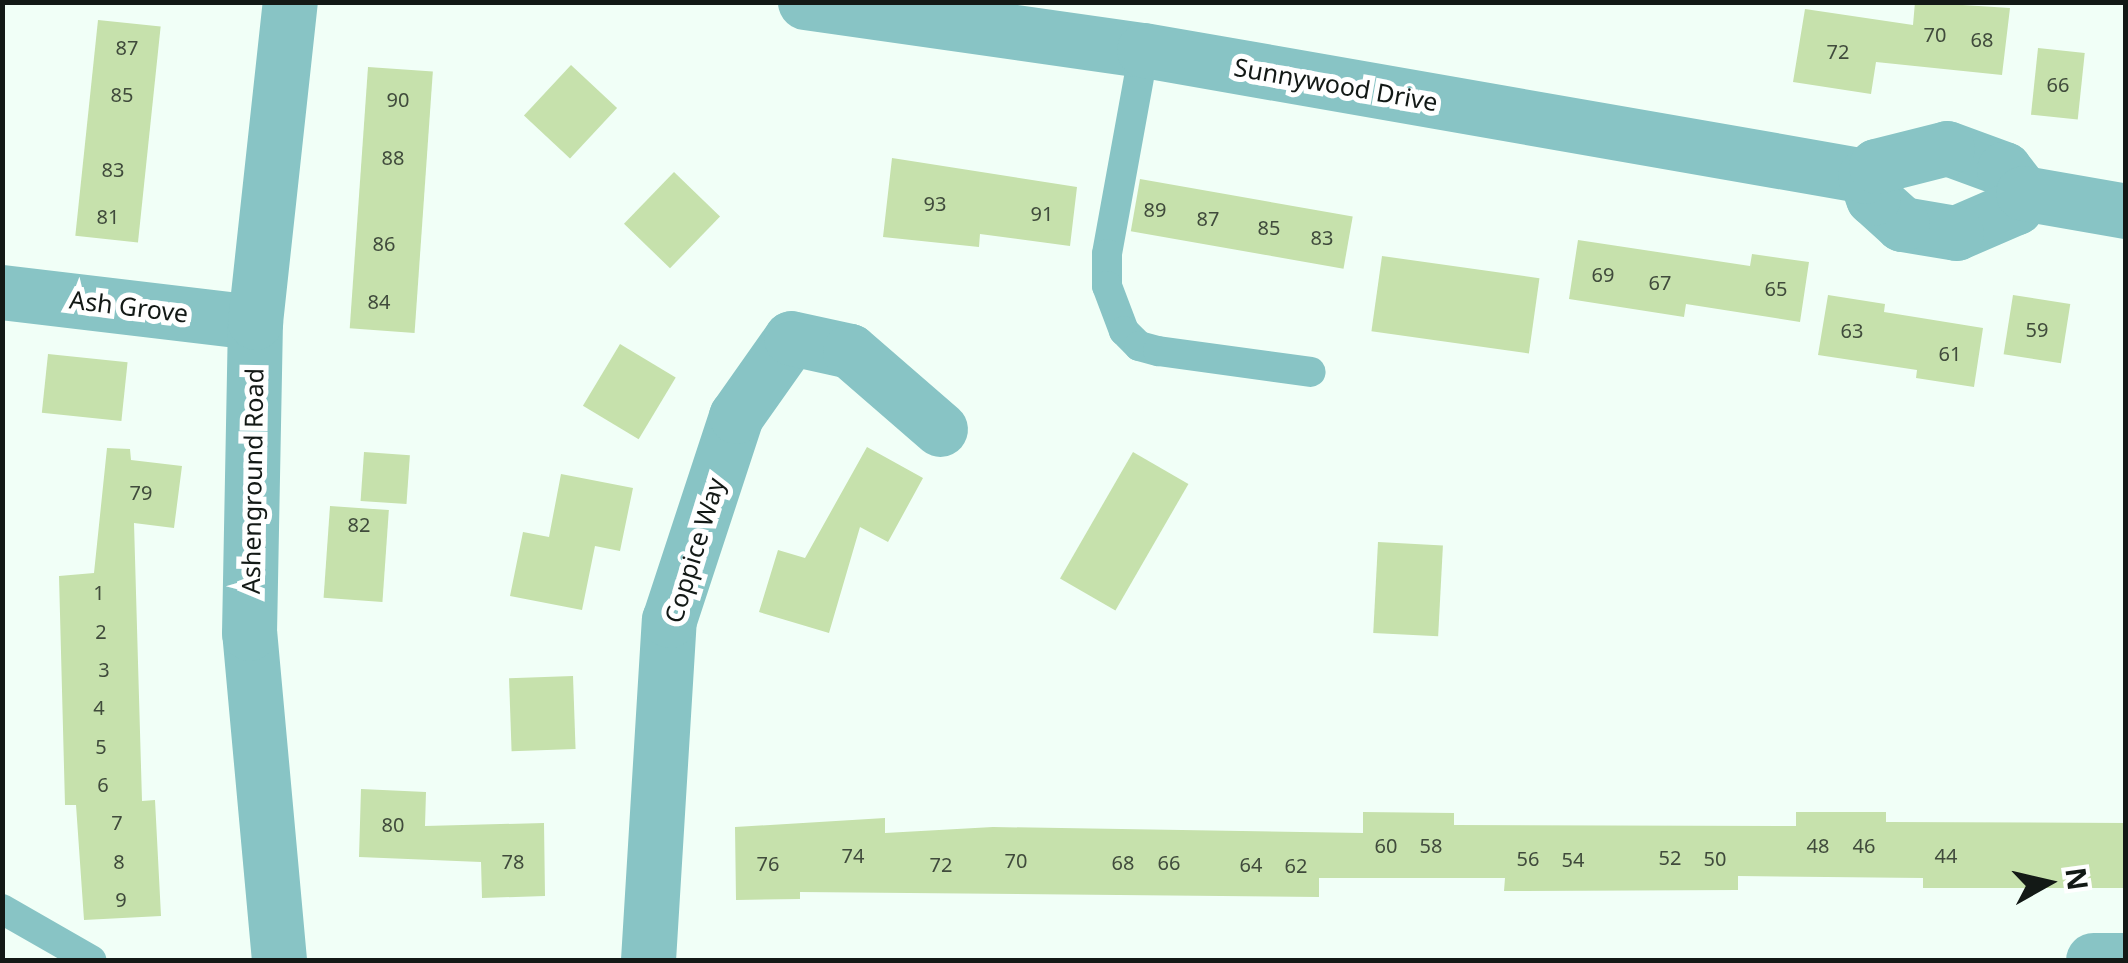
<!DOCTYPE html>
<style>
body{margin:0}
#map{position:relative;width:2128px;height:963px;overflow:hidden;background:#f1fff7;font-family:"Noto Sans",sans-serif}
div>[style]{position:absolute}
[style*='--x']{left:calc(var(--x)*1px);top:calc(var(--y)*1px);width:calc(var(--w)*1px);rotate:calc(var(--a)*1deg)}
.building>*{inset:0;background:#c6e1ac;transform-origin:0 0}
.service>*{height:30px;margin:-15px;padding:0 15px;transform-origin:15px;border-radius:15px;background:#88c4c5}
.minor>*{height:55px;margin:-27.5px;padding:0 27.5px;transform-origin:27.5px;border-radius:27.5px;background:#88c4c5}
span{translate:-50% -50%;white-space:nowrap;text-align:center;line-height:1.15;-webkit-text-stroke:10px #fff;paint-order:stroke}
.number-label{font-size:20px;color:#404b3c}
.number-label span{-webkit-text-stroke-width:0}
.street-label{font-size:25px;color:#131916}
.frame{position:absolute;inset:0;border:5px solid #131916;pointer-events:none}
.north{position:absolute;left:1998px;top:833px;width:100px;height:100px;-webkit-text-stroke:8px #fff;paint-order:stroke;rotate:82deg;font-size:28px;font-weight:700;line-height:40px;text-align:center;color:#131916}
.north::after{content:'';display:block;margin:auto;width:35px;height:45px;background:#131916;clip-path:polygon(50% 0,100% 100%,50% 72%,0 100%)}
</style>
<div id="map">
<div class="building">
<div style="clip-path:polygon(1915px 2px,2010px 8px,2002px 75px,1876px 62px,1871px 94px,1793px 82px,1805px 9px,1913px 25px)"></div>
<div style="left:98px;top:20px;width:63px;height:217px;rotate:6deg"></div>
<div style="left:2038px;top:48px;width:47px;height:67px;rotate:6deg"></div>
<div style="left:571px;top:65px;width:63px;height:69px;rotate:43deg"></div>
<div style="left:368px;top:67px;width:65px;height:262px;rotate:4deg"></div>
<div style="clip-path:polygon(892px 158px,1077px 187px,1070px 246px,980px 234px,979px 247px,883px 237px)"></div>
<div style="left:674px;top:172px;width:64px;height:72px;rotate:44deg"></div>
<div style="left:1140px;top:179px;width:216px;height:53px;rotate:10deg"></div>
<div style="clip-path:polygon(1578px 240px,1750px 266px,1752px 254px,1809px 262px,1800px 322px,1686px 304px,1684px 317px,1569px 299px)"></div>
<div style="left:1382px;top:256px;width:159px;height:76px;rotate:8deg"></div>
<div style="clip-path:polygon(1828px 295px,1885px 304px,1884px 312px,1983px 328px,1974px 387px,1916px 378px,1917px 370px,1818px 355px)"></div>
<div style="left:2013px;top:295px;width:58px;height:60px;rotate:9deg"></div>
<div style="left:620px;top:344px;width:65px;height:72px;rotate:31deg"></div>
<div style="left:48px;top:354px;width:80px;height:59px;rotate:6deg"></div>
<div style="clip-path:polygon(867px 447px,923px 478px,888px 542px,860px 527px,829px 633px,759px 612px,778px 550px,805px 558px)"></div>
<div style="clip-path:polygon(107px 448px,130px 449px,131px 460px,182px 466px,174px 528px,134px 523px,142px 801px,155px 800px,161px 916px,84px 920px,76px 805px,65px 805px,59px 576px,94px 573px)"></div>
<div style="left:364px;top:452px;width:46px;height:49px;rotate:4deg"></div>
<div style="left:1133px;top:452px;width:64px;height:146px;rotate:30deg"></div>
<div style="clip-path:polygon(561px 474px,633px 488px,620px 551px,595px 546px,582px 610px,510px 596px,523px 532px,549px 537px)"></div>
<div style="left:330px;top:506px;width:59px;height:92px;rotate:4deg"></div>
<div style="left:1378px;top:542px;width:65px;height:91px;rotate:3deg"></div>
<div style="left:573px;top:676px;width:73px;height:64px;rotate:88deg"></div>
<div style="clip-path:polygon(361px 789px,426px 792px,425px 826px,544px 823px,545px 896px,482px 898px,481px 862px,359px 857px)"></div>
<div style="clip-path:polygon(1363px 812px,1454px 813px,1454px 825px,1796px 826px,1796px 812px,1886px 812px,1886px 822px,2126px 823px,2126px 888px,1923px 888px,1923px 878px,1738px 876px,1738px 890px,1504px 891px,1505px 878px,1319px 878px,1319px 897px,800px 892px,800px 899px,736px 900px,735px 827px,885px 818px,885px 833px,993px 827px,1363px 833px)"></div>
</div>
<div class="service">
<div style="--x:1144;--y:50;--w:207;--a:100.3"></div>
<div style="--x:1107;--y:254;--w:32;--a:90"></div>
<div style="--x:1107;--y:286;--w:48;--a:69.3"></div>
<div style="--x:1124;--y:331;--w:21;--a:45"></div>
<div style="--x:1139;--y:346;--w:20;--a:15"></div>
<div style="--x:1158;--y:351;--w:154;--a:7.8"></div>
<div style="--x:2;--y:909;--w:103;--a:29.8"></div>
</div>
<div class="minor">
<div style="--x:805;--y:2;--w:342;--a:8.1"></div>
<div style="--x:1144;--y:50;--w:732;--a:9.91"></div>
<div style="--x:1947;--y:148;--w:61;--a:20.2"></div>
<div style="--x:2004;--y:169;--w:31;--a:52"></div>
<div style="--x:2023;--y:193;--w:16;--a:117"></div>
<div style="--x:2016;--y:207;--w:65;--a:156.6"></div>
<div style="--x:1956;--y:233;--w:55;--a:-170.5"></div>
<div style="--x:1902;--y:224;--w:39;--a:-138"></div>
<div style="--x:1873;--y:198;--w:23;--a:-110"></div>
<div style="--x:1865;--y:176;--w:15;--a:-42"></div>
<div style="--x:1876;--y:166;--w:73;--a:-14.2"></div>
<div style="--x:2023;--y:193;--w:105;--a:9.9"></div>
<div style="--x:2;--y:292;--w:255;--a:6.8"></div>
<div style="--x:279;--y:960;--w:328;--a:-95.2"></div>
<div style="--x:249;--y:633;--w:311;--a:-88.9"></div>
<div style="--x:255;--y:322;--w:322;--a:-83.8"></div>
<div style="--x:648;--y:960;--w:341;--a:-86.5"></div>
<div style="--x:669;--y:620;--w:215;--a:-71.8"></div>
<div style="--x:736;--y:416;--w:95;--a:-54.8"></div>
<div style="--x:791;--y:338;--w:60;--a:12.4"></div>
<div style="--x:850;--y:351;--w:119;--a:40.9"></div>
<div style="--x:2093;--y:960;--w:33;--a:0"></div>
</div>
<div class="number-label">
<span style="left:1935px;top:34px">70</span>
<span style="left:1982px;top:39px">68</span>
<span style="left:127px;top:47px">87</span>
<span style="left:1838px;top:51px">72</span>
<span style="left:2058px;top:84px">66</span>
<span style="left:122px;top:94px">85</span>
<span style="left:398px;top:99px">90</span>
<span style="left:393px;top:157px">88</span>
<span style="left:113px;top:169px">83</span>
<span style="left:935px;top:203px">93</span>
<span style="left:1155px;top:209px">89</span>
<span style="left:1042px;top:213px">91</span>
<span style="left:108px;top:216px">81</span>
<span style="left:1208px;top:218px">87</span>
<span style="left:1269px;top:227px">85</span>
<span style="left:1322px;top:237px">83</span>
<span style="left:384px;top:243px">86</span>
<span style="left:1603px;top:274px">69</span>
<span style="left:1660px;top:282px">67</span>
<span style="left:1776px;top:288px">65</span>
<span style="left:379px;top:301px">84</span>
<span style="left:2037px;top:329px">59</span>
<span style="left:1852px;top:330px">63</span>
<span style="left:1950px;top:353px">61</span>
<span style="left:141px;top:492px">79</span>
<span style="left:359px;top:524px">82</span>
<span style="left:99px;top:592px">1</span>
<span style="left:101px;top:631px">2</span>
<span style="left:104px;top:669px">3</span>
<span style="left:99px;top:707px">4</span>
<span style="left:101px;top:746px">5</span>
<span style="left:103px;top:784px">6</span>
<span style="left:117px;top:822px">7</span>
<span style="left:393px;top:824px">80</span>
<span style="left:1386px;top:845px">60</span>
<span style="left:1431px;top:845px">58</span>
<span style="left:1818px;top:845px">48</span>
<span style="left:1864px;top:845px">46</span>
<span style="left:853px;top:855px">74</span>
<span style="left:1946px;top:855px">44</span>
<span style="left:1670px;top:857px">52</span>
<span style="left:1528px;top:858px">56</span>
<span style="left:1715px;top:858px">50</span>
<span style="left:1573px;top:859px">54</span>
<span style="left:1016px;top:860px">70</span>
<span style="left:119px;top:861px">8</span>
<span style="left:513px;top:861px">78</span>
<span style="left:1123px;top:862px">68</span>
<span style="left:1169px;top:862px">66</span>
<span style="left:768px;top:863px">76</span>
<span style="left:941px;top:864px">72</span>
<span style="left:1251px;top:864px">64</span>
<span style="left:1296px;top:865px">62</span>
<span style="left:121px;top:899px">9</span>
</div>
<div class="street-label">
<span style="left:1336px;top:84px;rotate:10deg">Sunnywood Drive</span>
<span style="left:129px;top:306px;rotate:7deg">Ash Grove</span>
<span style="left:252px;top:481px;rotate:-89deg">Ashenground Road</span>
<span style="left:694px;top:550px;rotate:-73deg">Coppice Way</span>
</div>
<div class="frame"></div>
<div class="north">N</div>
</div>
